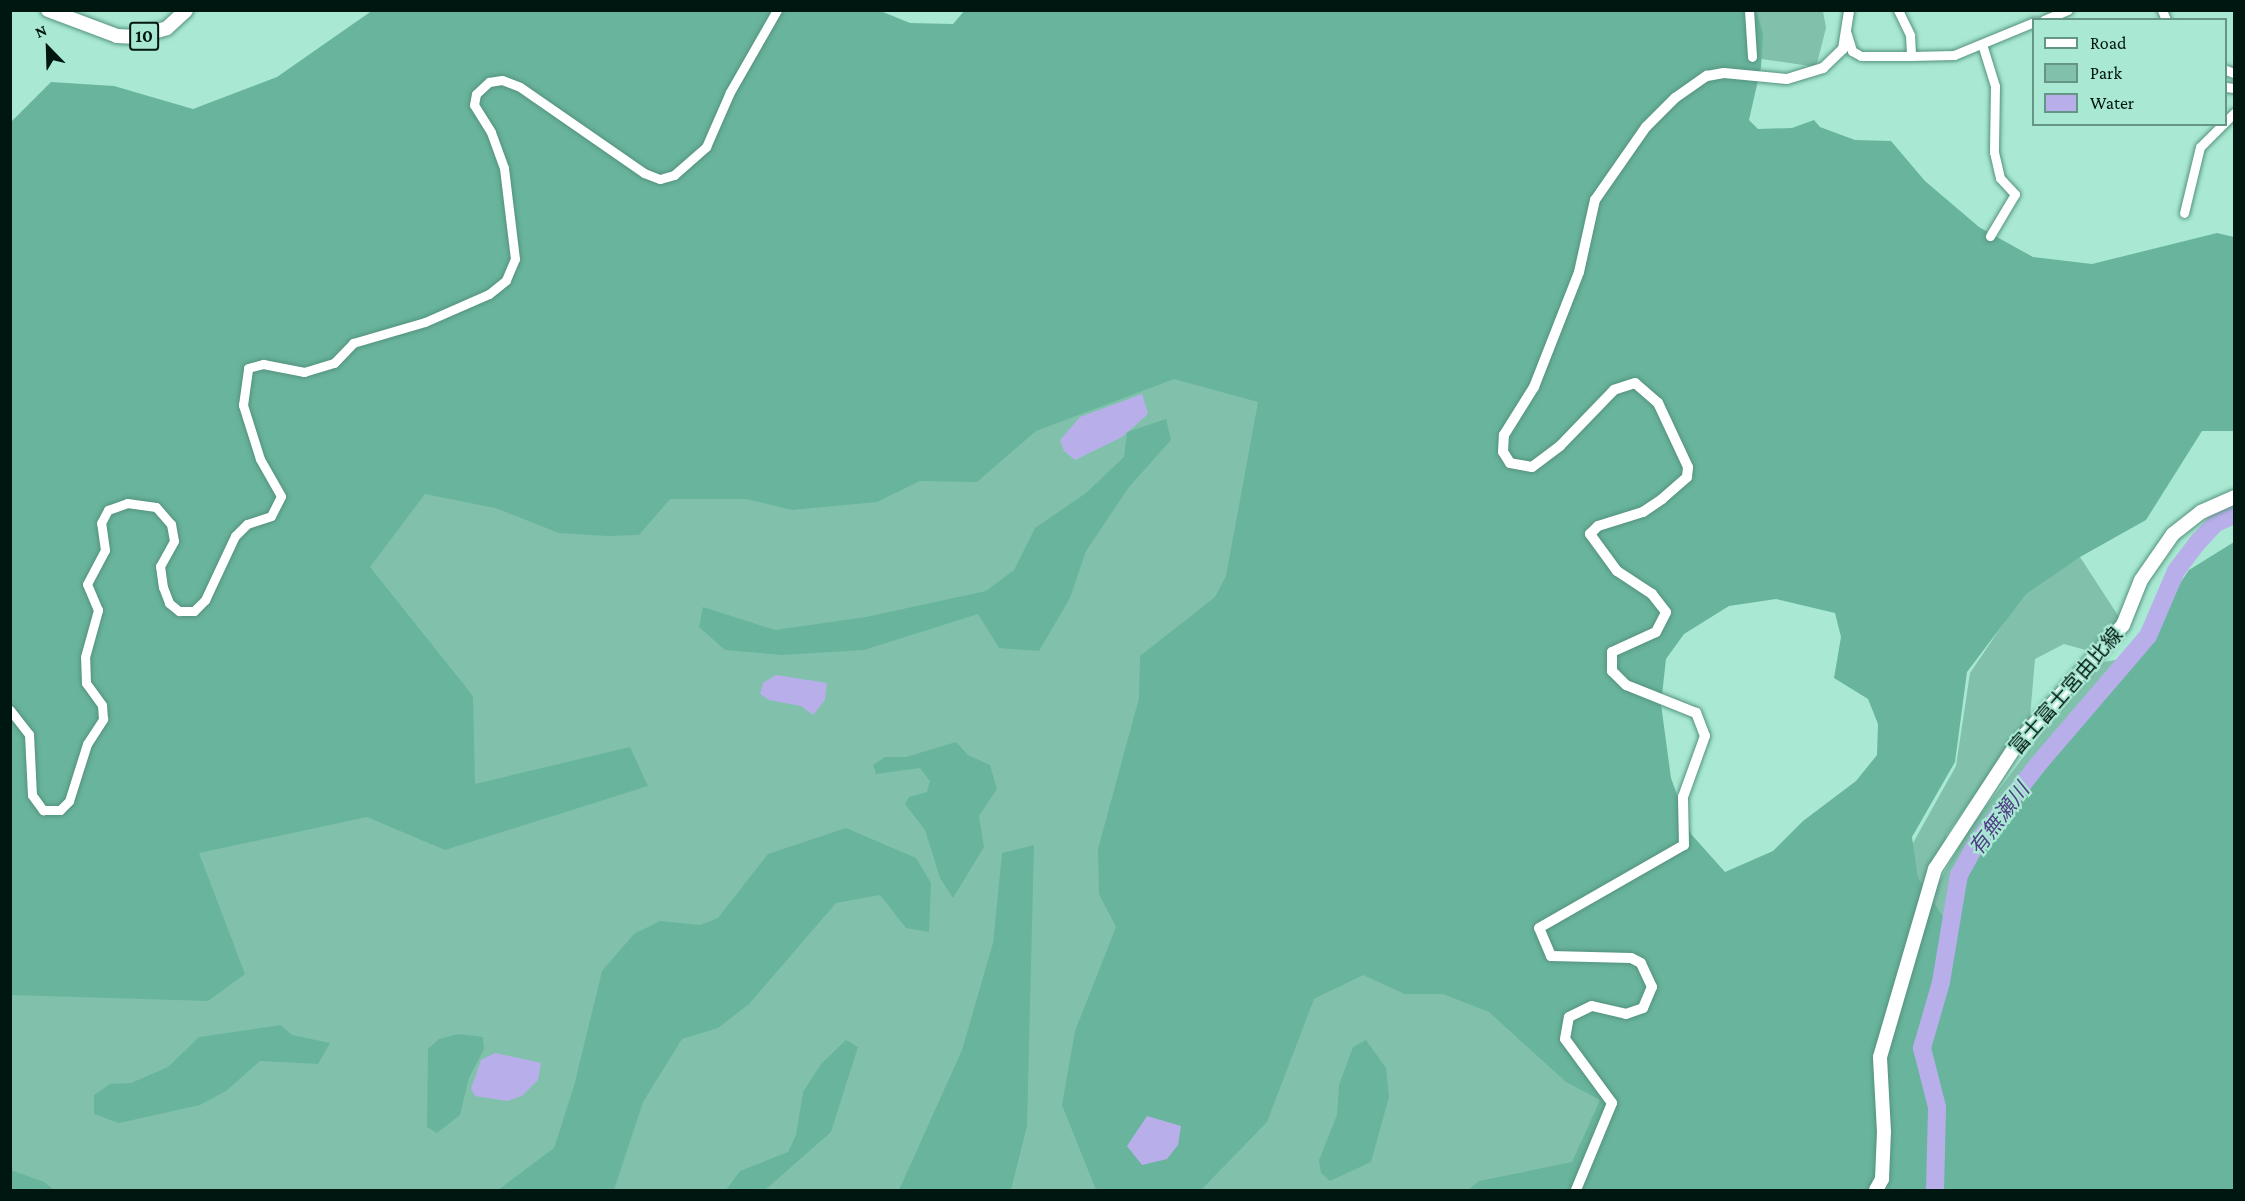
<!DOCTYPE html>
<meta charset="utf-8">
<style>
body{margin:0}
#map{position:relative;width:2245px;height:1201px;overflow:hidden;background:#a9e9d3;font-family:"Crimson Pro","Noto Sans JP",serif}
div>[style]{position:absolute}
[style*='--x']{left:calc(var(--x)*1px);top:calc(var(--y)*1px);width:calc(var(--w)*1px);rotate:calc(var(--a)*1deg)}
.green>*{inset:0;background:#81c1ac}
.forest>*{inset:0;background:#69b49d}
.water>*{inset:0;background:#b8afea}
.river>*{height:18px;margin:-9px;padding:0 9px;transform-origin:9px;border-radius:9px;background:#b8afea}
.roads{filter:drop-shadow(0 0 2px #54927e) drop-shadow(0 0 2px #54927e)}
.minor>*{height:9px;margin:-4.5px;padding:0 4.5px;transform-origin:4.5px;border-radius:4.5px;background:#fff}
.tertiary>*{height:10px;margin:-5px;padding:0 5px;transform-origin:5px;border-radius:5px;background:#fff}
.primary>*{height:14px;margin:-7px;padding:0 7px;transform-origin:7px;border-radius:7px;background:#fff}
span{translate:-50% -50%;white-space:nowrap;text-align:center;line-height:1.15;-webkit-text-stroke:4.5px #a9e9d3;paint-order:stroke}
.shield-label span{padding:2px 4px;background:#a9e9d3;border:2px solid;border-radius:4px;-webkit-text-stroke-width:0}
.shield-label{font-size:18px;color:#001610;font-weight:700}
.street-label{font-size:20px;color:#001610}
.water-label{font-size:21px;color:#503f86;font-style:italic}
.frame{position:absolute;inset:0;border:12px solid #001610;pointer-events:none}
.legend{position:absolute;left:2032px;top:18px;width:195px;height:108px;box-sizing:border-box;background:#a9e9d3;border:2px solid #659585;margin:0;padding:8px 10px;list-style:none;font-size:18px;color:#001610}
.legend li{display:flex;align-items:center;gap:12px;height:30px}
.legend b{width:30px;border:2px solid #659585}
.north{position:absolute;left:18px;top:18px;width:60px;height:60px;-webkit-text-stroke:4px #a9e9d3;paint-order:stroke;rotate:337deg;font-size:16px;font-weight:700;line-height:24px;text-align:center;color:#001610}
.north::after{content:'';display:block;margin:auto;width:21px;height:27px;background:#001610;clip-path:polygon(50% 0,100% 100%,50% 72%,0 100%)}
</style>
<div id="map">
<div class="green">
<div style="clip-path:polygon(1701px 10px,1823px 11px,1826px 28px,1816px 67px,1715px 52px)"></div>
<div style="clip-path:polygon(1260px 336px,1395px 900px,1644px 1131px,1612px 1190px,11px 1190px,11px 904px,425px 494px)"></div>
<div style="clip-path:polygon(2080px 557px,2119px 617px,2093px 652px,2064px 644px,2035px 659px,2030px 717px,1947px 834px,1927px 892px,1913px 874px,1913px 843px,1956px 766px,1970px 673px,2026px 590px)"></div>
<div style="clip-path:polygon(2132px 657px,2105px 692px,2085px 701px,2030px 765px,1981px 848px,1947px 924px,1930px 898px,1968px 831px,2069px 696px,2104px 662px)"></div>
</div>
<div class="forest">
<div style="clip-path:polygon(evenodd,373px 10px,878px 10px,910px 23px,953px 24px,965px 10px,1756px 11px,1763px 33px,1761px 67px,1749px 120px,1758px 129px,1792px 128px,1814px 120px,1820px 127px,1855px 140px,1891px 141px,1925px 181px,1979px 227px,2033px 257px,2092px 264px,2217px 233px,2234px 237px,2234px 431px,2202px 431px,2146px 520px,2080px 557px,2026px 594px,1967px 672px,1955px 762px,1912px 837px,1918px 878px,1947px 923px,1967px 873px,2045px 744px,2082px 702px,2107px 691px,2189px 570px,2234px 542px,2234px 1190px,1468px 1190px,1479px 1181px,1572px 1162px,1600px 1100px,1566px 1082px,1489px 1012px,1443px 994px,1405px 994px,1363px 975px,1314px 999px,1267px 1122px,1201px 1190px,1096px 1190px,1062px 1105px,1075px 1031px,1116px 927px,1099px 894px,1098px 849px,1139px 698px,1140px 656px,1215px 597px,1226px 576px,1258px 402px,1174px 379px,1036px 431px,977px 482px,920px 481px,877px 502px,792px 510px,746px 499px,670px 499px,639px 535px,607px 536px,559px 533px,495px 508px,425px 494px,370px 567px,473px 696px,475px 784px,630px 747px,648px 786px,445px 850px,367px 817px,199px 853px,245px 974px,208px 1001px,11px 995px,10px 123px,51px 82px,114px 86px,193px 109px,277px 77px,373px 10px,1776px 599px,1835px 613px,1841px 637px,1834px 678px,1868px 699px,1878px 724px,1877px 755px,1856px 781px,1803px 821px,1773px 851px,1725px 872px,1691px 834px,1671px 778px,1661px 704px,1666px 659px,1684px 634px,1729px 606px,1776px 599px)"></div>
<div style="clip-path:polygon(1166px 419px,1171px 440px,1129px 487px,1086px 551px,1070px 598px,1039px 651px,999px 648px,978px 614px,864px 650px,783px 655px,725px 650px,699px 627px,703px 607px,775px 630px,866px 617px,986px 591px,1014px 570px,1035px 528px,1086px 493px,1124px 457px,1127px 432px)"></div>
<div style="clip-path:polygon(956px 742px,968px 755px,990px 765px,997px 789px,979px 816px,984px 847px,953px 898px,940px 878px,925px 830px,905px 804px,909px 797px,927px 792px,930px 781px,920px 768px,876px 774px,873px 765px,885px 757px,906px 757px)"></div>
<div style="clip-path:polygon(846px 828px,916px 858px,931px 883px,929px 932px,906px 928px,880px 895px,836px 903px,749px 1004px,718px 1028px,682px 1039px,643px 1102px,614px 1190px,498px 1190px,554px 1148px,574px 1086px,602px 971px,634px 934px,660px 921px,700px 925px,718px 918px,768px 854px)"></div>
<div style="clip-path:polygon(1034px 845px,1027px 1126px,1011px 1190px,899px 1190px,962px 1050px,993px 943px,1002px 853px)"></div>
<div style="clip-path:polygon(281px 1025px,292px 1035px,330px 1043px,318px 1064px,260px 1061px,226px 1091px,200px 1105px,119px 1123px,94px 1114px,94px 1095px,110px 1084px,131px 1083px,168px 1067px,199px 1037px)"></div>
<div style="clip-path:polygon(458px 1034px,483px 1037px,484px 1049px,469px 1078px,460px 1115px,437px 1133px,427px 1127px,428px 1049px,439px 1039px)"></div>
<div style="clip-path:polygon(846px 1040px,858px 1047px,831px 1132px,765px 1190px,726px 1190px,740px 1171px,788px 1152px,796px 1135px,803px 1092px,821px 1064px)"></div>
<div style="clip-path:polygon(1366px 1040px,1386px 1068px,1389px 1097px,1371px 1162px,1330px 1181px,1321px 1173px,1319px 1160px,1337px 1115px,1339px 1085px,1353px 1047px)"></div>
<div style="clip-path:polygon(11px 1170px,44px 1182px,54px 1190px,11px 1190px)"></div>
</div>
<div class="water">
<div style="clip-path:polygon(1142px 394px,1148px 414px,1122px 437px,1075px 460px,1064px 451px,1060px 440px,1080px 417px)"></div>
<div style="clip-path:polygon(776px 675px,827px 683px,825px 700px,813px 715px,801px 706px,769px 700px,760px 694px,763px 683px)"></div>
<div style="clip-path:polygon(495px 1053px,541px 1063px,538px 1080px,522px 1096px,507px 1101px,475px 1096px,471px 1089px,481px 1060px)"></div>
<div style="clip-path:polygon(1147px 1116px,1181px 1126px,1178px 1145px,1167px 1159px,1142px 1165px,1127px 1146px)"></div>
</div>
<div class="river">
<div style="--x:1935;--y:1190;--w:83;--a:-88.6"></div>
<div style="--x:1937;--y:1107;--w:61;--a:-104.3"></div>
<div style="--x:1922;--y:1048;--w:69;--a:-73.9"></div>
<div style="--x:1941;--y:982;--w:109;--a:-80.5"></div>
<div style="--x:1959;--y:875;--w:39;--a:-61"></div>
<div style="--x:1978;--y:841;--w:100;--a:-51.9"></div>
<div style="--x:2040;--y:762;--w:166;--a:-49.4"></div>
<div style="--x:2148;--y:636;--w:71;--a:-66.7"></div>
<div style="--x:2176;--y:571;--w:38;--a:-53"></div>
<div style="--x:2199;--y:541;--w:25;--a:-47"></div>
<div style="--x:2216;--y:523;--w:20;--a:-24"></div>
</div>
<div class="roads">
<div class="minor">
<div style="--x:1749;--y:10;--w:47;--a:86.3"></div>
<div style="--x:1898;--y:10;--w:28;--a:64"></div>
<div style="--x:1910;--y:35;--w:21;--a:87"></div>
<div style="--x:1911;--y:56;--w:43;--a:-1.3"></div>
<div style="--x:1954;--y:55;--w:87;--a:-22.4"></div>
<div style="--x:2162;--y:10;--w:11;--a:68"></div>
<div style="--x:2044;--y:20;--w:26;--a:-23"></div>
<div style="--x:1846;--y:31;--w:21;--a:73"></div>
<div style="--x:1852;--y:51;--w:10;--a:29"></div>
<div style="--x:1861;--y:56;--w:50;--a:0"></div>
<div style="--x:1982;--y:44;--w:44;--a:72.8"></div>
<div style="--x:1995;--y:86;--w:66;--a:90.9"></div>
<div style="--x:1994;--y:152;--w:27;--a:77"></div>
<div style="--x:2000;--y:178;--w:22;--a:47"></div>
<div style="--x:2015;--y:194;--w:49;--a:120.8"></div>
<div style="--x:2226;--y:70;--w:9;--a:21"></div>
<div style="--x:2226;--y:87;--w:8;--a:7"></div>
<div style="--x:2184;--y:213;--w:68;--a:-76.4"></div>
<div style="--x:2200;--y:147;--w:48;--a:-45"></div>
<div style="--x:10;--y:710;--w:31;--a:52"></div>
<div style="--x:29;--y:734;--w:61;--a:87.2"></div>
<div style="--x:32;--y:795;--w:19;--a:54"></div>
<div style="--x:43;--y:810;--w:17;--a:0"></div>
<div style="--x:60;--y:810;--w:13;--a:-45"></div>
<div style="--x:69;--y:801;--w:60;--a:-72.5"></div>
<div style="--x:87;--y:744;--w:30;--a:-57"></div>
<div style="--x:103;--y:719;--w:14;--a:-94"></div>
<div style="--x:102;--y:705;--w:27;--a:-126"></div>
<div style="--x:86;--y:683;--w:26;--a:-92"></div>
<div style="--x:85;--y:657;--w:49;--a:-74.5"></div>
<div style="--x:98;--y:610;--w:28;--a:-113"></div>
<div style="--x:87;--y:584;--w:38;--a:-62"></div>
<div style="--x:105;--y:550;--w:27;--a:-98"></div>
<div style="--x:101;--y:523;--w:15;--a:-62"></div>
<div style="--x:108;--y:510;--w:20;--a:-20"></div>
<div style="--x:127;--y:503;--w:29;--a:8"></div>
<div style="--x:156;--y:507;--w:23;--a:49"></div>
<div style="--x:171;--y:524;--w:17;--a:80"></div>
<div style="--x:174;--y:541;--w:29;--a:119"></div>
<div style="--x:160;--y:566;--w:21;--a:82"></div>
<div style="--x:163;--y:587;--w:17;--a:69"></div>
<div style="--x:169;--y:603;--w:13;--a:39"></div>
<div style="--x:179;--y:611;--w:15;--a:0"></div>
<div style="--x:194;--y:611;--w:16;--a:-45"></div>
<div style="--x:205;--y:600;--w:71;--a:-64.9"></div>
<div style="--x:235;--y:536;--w:17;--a:-45"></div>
<div style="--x:247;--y:524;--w:25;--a:-18"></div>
<div style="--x:271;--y:516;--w:22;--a:-63"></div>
<div style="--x:281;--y:496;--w:43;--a:-119.6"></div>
<div style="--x:260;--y:459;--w:57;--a:-107.5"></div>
<div style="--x:243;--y:405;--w:37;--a:-82"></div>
<div style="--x:248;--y:368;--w:16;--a:-15"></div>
<div style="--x:263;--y:364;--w:42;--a:11"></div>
<div style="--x:304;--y:372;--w:31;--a:-17"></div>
<div style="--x:334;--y:363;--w:28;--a:-46"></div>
<div style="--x:353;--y:343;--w:75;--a:-16.3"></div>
<div style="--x:425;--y:322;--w:70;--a:-23.6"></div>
<div style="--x:489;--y:294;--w:22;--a:-39"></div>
<div style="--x:506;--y:280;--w:23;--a:-67"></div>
<div style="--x:515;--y:259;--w:92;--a:-96.9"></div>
<div style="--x:504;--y:168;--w:38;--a:-110"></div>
<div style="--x:491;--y:132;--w:32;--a:-122"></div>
<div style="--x:474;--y:105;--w:11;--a:-80"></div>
<div style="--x:476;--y:94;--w:18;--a:-43"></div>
<div style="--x:489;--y:82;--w:13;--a:-9"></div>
<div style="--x:502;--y:80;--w:19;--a:21"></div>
<div style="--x:520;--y:87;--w:151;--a:34.7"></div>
<div style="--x:644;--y:173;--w:17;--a:21"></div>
<div style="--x:660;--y:179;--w:15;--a:-16"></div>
<div style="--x:674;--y:175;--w:43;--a:-41.2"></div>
<div style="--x:706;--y:147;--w:60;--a:-66.4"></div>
<div style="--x:730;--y:92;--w:95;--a:-60.2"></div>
</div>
<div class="tertiary">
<div style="--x:1576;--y:1190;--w:94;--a:-67.5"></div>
<div style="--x:1612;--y:1103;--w:79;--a:-126.3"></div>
<div style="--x:1565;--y:1039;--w:22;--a:-80"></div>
<div style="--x:1569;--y:1017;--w:25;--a:-26"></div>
<div style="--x:1592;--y:1006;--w:35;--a:13"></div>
<div style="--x:1626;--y:1014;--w:18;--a:-19"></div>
<div style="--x:1643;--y:1008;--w:23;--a:-67"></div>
<div style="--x:1652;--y:987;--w:26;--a:-115"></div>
<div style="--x:1641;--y:963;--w:11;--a:-153"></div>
<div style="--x:1631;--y:958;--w:80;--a:-178.6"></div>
<div style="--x:1551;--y:956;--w:30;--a:-113"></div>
<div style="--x:1539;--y:928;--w:167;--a:-29.8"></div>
<div style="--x:1684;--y:845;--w:48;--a:-91.2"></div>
<div style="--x:1683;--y:797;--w:65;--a:-70.2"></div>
<div style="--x:1705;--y:736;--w:25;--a:-111"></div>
<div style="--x:1696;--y:713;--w:75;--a:-158.2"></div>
<div style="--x:1626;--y:685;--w:20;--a:-135"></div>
<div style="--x:1612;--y:671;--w:19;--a:-90"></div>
<div style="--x:1612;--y:652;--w:48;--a:-24.4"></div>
<div style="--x:1656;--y:632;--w:22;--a:-63"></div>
<div style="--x:1666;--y:612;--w:23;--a:-128"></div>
<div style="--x:1652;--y:594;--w:42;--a:-146.7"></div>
<div style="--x:1617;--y:571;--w:46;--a:-126.1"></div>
<div style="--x:1590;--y:534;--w:11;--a:-45"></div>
<div style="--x:1598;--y:526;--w:47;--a:-17.3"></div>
<div style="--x:1643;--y:512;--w:23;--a:-34"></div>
<div style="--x:1662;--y:499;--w:33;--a:-41"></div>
<div style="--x:1687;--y:477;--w:10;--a:-84"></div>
<div style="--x:1688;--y:467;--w:71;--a:-115.1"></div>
<div style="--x:1658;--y:403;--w:30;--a:-139"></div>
<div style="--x:1635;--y:383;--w:22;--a:162"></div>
<div style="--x:1614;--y:390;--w:78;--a:134"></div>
<div style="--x:1560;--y:446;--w:35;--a:143"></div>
<div style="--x:1532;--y:467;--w:22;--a:-170"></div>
<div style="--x:1510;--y:463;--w:13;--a:-122"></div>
<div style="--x:1503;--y:452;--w:17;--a:-87"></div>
<div style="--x:1504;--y:435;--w:57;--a:-58"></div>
<div style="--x:1534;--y:387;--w:123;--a:-68.6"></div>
<div style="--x:1579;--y:272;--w:74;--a:-77.5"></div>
<div style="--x:1595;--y:200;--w:89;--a:-55.1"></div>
<div style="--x:1646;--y:127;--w:41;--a:-45"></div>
<div style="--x:1675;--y:98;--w:39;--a:-35"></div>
<div style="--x:1707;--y:76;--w:17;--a:-10"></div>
<div style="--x:1724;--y:73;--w:63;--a:5.4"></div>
<div style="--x:1787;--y:79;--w:38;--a:-17"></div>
<div style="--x:1823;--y:68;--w:28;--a:-44"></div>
<div style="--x:1843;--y:49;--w:39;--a:-81"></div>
</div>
<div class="primary">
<div style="--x:48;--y:10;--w:74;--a:20.6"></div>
<div style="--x:117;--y:36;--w:19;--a:3"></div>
<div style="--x:136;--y:37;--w:32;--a:-16"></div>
<div style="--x:167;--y:28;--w:26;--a:-43"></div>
<div style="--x:1876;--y:1190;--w:13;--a:-61"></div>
<div style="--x:1882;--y:1179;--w:47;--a:-87.6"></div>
<div style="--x:1884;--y:1132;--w:75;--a:-93.1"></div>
<div style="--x:1880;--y:1057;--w:196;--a:-73.7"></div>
<div style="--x:1935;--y:869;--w:148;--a:-56.8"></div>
<div style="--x:2016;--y:745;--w:161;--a:-48.3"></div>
<div style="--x:2123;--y:625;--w:48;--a:-68.2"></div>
<div style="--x:2141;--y:580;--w:56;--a:-55.2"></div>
<div style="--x:2173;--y:534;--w:36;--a:-38"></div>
<div style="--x:2201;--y:512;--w:36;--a:-24"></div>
</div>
</div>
<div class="shield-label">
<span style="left:144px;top:36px">10</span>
</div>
<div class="street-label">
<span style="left:2066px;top:691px;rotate:-49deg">富士富士宮由比線</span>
</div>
<div class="water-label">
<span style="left:1999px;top:819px;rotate:-53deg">有無瀬川</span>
</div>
<div class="frame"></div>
<ul class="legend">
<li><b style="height:8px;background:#fff"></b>Road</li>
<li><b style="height:16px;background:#81c1ac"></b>Park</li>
<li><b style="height:16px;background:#b8afea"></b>Water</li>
</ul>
<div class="north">N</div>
</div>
